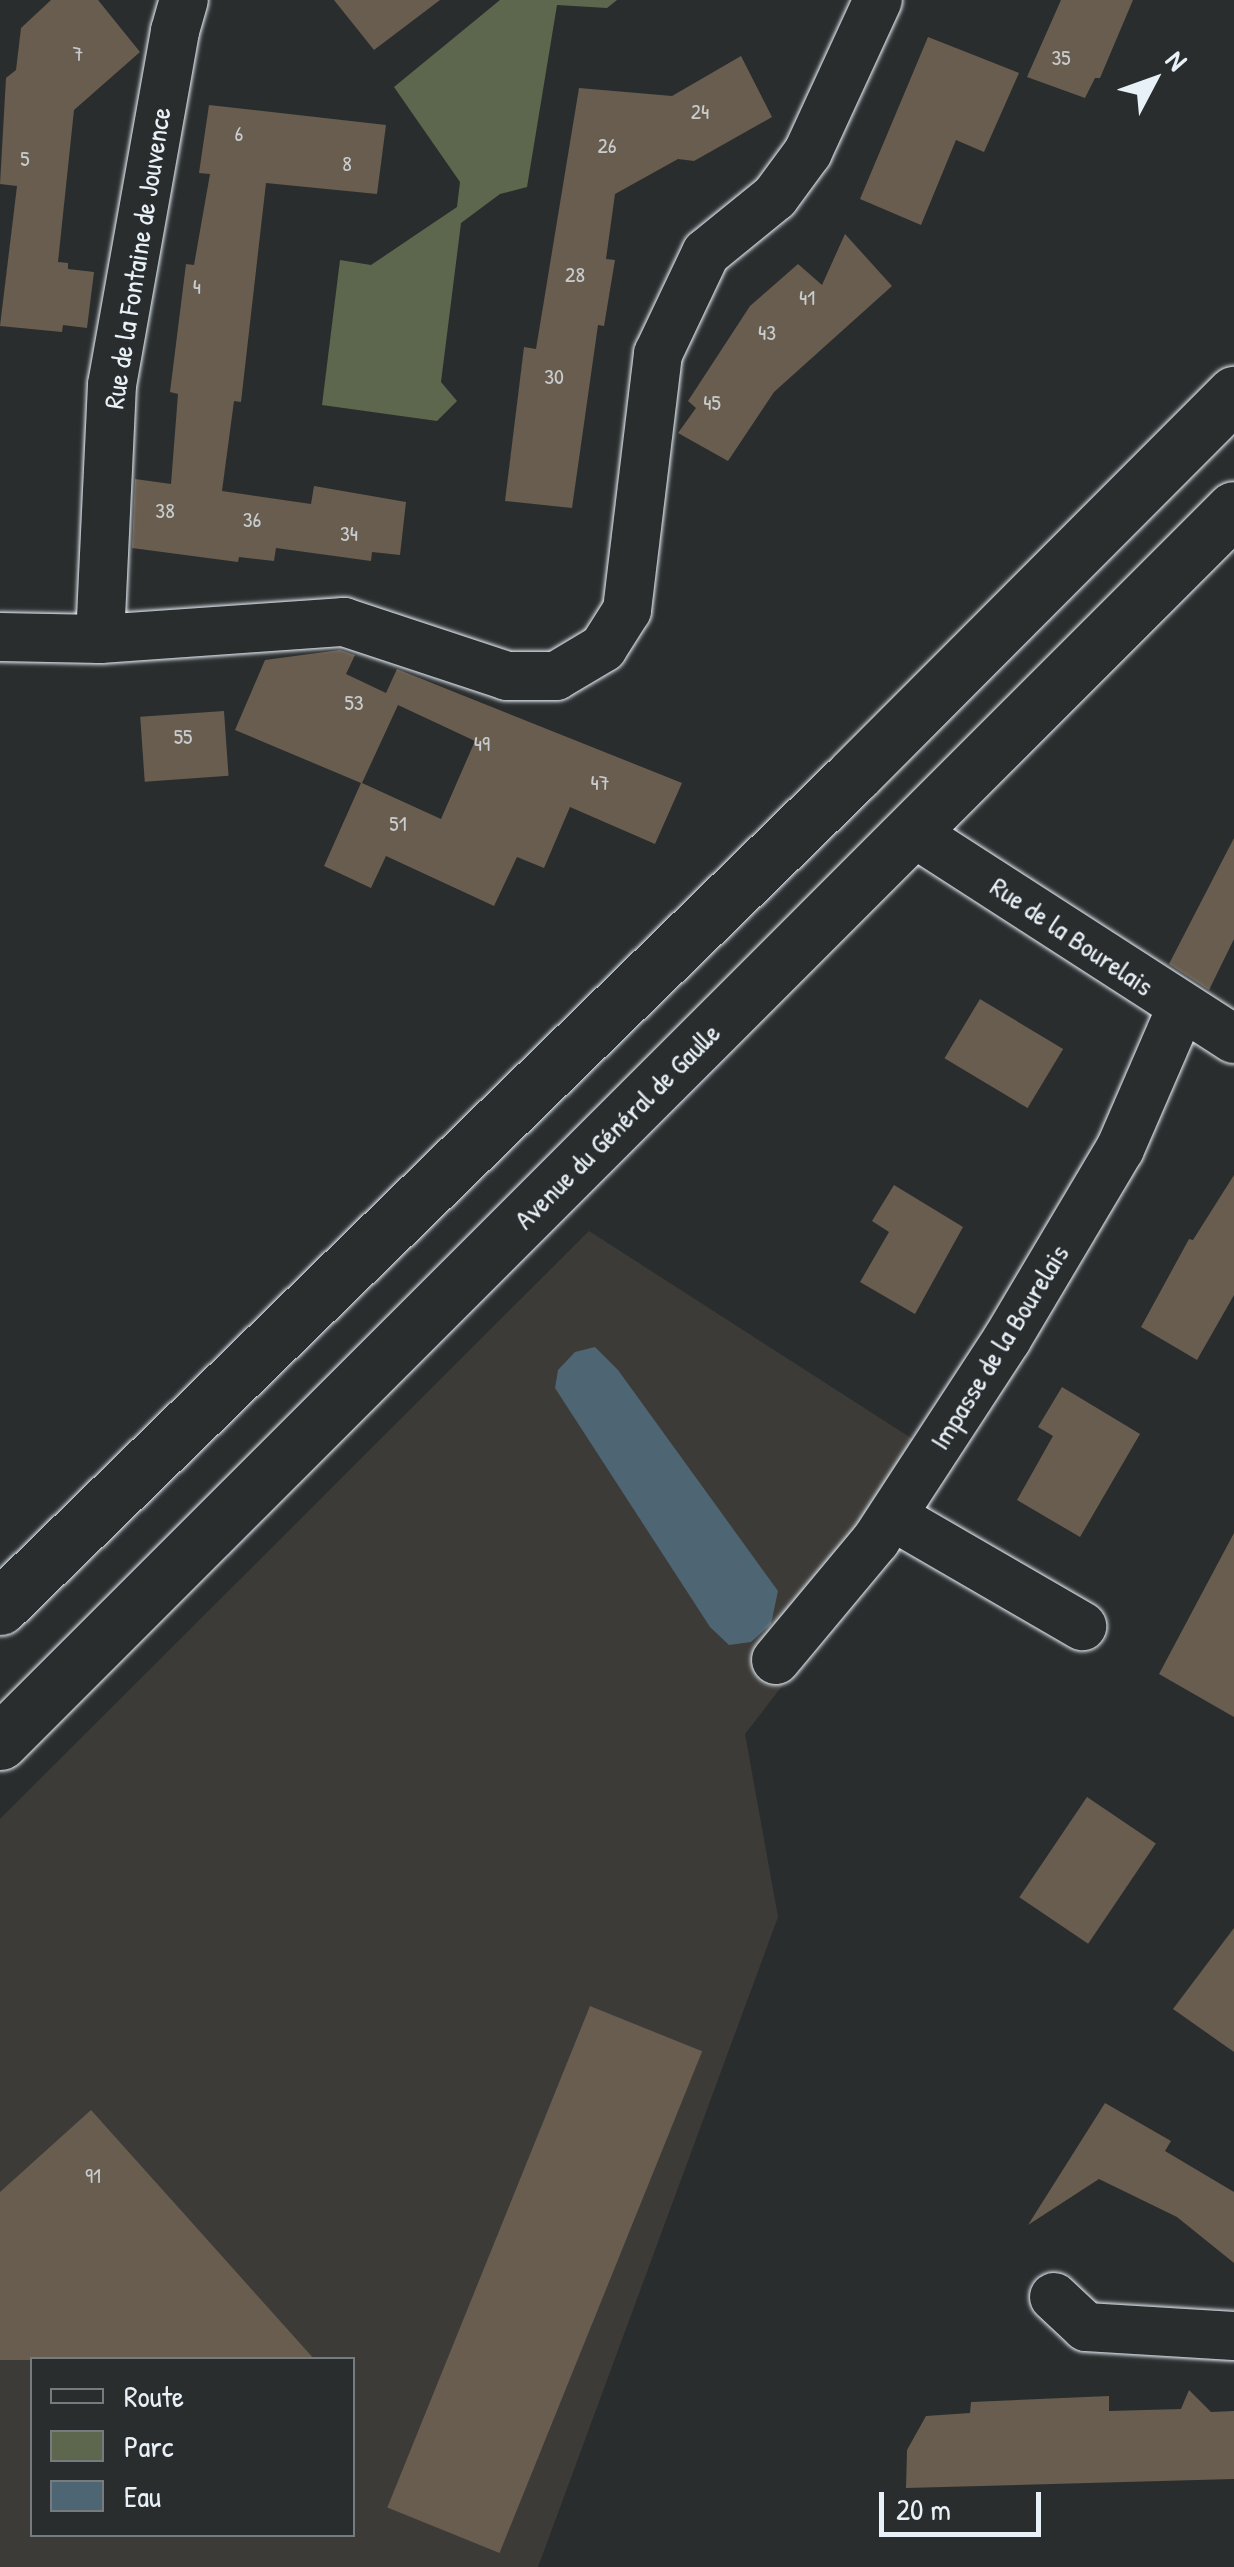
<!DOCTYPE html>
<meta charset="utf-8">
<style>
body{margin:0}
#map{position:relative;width:1234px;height:2567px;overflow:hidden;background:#2a2d2e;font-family:"Patrick Hand",sans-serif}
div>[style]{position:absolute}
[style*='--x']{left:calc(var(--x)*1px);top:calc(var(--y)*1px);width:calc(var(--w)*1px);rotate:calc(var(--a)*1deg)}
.built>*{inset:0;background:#3d3b38}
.green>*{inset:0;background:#5d674e}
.water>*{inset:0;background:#4e6673}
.building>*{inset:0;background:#685d4f;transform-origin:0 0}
.roads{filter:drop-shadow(0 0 2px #e8f1f8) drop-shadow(0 0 2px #e8f1f8)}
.minor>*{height:48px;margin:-24px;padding:0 24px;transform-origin:24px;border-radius:24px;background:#2a2d2e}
.primary>*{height:55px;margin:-27.5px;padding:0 27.5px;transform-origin:27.5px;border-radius:27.5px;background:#2a2d2e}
span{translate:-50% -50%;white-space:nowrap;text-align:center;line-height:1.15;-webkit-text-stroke:8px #2a2d2e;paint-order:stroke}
.number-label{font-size:22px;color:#c8ccce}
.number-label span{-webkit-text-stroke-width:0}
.street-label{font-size:28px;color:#e8f1f8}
.legend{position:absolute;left:30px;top:2357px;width:325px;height:180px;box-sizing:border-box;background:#2a2d2e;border:2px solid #767b7f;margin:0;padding:12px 18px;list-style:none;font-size:30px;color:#e8f1f8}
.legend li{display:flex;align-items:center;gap:20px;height:50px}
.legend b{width:50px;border:2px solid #767b7f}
.north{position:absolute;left:1104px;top:30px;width:100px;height:100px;-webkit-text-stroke:8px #2a2d2e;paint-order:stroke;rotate:49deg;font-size:28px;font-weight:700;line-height:40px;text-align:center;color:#e8f1f8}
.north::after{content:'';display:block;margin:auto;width:35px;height:45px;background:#e8f1f8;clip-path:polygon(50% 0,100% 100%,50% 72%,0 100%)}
.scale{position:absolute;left:879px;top:2492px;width:162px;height:45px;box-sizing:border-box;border:5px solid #e8f1f8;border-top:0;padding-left:12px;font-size:30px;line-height:35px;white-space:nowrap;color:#e8f1f8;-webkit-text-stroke:8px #2a2d2e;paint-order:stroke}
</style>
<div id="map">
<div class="built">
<div style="clip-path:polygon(evenodd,589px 1231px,953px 1465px,745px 1734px,778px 1917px,538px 2567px,0 2567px,0 1819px,589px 1231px,32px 2360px,352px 2360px,352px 2534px,32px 2534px,32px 2360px)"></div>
</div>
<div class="green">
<div style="clip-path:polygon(500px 0,617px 0,607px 8px,557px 5px,527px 187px,500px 194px,461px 223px,441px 382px,457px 401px,437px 421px,322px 405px,340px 260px,371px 265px,457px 207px,460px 182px,394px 87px)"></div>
</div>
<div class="water">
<div style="clip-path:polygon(595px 1347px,618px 1370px,778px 1591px,771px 1624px,751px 1642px,729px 1645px,710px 1627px,555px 1388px,558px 1370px,575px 1352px)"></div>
</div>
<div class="building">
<div style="clip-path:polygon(51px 0,98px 0,140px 52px,74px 110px,58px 262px,68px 263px,68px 269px,94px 272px,87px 328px,63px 325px,62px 332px,0 326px,17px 186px,0 184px,6px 78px,16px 70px,21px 28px)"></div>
<div style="clip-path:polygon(334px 0,440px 0,374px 50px)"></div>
<div style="clip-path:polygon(1061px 0,1133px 0,1100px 78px,1095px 78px,1085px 98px,1027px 77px)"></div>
<div style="clip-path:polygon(928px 37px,1019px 73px,984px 152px,956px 140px,921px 225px,860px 199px)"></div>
<div style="clip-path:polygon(741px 56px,772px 117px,694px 161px,678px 159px,615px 194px,606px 259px,615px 260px,604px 326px,598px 325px,572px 508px,505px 501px,524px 347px,536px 349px,579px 88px,672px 96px)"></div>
<div style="clip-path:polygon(209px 105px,386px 125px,377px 194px,266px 183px,241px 402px,234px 401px,222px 491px,311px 504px,314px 486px,406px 502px,400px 555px,372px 552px,371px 561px,276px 548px,274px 561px,239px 557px,238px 562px,132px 548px,135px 479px,171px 484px,178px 394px,170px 392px,186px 264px,194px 265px,210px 174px,199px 173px)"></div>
<div style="clip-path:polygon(845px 234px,892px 286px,774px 392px,728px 461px,678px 433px,696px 408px,688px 401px,750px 306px,798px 264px,822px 285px)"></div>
<div style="clip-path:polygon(evenodd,340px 650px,355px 655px,346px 674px,386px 693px,397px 669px,682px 783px,655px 844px,570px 807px,544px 868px,517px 857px,494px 906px,386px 856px,371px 888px,324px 866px,361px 783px,235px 730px,265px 660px,340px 650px,398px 705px,475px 741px,441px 819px,362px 783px,398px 705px)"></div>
<div style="left:224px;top:711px;width:65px;height:84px;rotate:86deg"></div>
<div style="clip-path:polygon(1234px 838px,1234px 939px,1209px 990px,1169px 964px)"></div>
<div style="left:980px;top:999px;width:97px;height:69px;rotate:31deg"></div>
<div style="clip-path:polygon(1234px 1175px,1234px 1295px,1197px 1360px,1141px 1327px,1189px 1239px,1193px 1240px)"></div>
<div style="clip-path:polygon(894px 1185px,963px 1227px,915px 1314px,860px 1282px,889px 1232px,872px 1221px)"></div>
<div style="clip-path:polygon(1062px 1387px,1140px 1434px,1080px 1537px,1017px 1500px,1053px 1436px,1038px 1427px)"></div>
<div style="clip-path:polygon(1234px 1533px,1234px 1717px,1159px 1674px)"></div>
<div style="left:1087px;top:1797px;width:83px;height:121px;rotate:34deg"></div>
<div style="clip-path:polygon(1234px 1928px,1234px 2052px,1173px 2009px)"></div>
<div style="left:590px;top:2006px;width:121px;height:541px;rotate:22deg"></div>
<div style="clip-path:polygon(1105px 2103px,1171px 2141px,1165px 2151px,1234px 2192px,1234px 2263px,1177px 2217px,1099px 2179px,1028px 2225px)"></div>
<div style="clip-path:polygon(91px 2110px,315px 2360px,0 2360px,0 2192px)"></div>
<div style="clip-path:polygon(1189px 2390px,1211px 2412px,1234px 2411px,1234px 2479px,906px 2488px,907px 2450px,926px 2416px,970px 2413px,971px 2402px,1109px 2396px,1109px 2411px,1181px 2409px)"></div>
</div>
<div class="roads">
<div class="minor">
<div style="--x:0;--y:637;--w:100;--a:1.1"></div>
<div style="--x:100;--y:639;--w:245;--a:-4"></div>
<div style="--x:344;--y:622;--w:172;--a:18.3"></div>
<div style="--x:507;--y:676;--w:49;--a:0"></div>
<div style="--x:556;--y:676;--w:55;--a:-30.8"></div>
<div style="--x:603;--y:648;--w:45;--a:-57.7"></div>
<div style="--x:627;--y:610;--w:258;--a:-83.1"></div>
<div style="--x:658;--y:354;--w:112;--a:-64.6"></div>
<div style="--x:706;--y:253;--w:89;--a:-39.1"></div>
<div style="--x:775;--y:197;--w:56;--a:-53.7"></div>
<div style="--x:808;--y:152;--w:167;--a:-65.3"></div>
<div style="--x:100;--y:639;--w:254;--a:-87.3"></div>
<div style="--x:112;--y:385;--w:360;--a:-79.9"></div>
<div style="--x:175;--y:31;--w:32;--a:-74"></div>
<div style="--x:911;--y:831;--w:384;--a:32.8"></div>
<div style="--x:892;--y:1516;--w:220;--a:30.1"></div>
<div style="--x:776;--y:1660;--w:156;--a:-50.2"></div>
<div style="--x:876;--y:1540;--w:240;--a:-56.9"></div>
<div style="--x:1007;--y:1339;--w:221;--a:-59.3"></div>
<div style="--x:1120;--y:1149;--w:154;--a:-66.6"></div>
<div style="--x:1054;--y:2297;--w:44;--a:43.2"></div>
<div style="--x:1086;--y:2327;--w:148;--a:3.5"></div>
</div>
<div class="primary">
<div style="--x:0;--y:1607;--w:1191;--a:-44.25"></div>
<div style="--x:853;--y:776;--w:540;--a:-45.08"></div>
<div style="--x:0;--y:1742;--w:1744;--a:-44.98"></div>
</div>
</div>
<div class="number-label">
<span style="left:78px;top:54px">7</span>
<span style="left:1061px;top:58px">35</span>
<span style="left:700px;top:112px">24</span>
<span style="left:239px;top:134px">6</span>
<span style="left:607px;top:146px">26</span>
<span style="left:25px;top:159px">5</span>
<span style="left:347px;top:164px">8</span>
<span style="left:575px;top:275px">28</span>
<span style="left:197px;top:287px">4</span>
<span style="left:807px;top:298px">41</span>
<span style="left:767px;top:333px">43</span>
<span style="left:554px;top:377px">30</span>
<span style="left:712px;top:403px">45</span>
<span style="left:165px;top:511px">38</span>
<span style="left:252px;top:520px">36</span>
<span style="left:349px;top:534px">34</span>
<span style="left:354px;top:703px">53</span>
<span style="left:183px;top:737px">55</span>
<span style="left:482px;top:744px">49</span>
<span style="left:600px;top:783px">47</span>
<span style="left:398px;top:824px">51</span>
<span style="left:93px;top:2176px">91</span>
</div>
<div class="street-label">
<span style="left:137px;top:258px;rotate:-81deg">Rue de la Fontaine de Jouvence</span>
<span style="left:1072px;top:936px;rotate:34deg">Rue de la Bourelais</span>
<span style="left:617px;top:1126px;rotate:-45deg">Avenue du Général de Gaulle</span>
<span style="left:999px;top:1347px;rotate:-58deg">Impasse de la Bourelais</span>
</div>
<ul class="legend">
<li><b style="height:12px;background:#2a2d2e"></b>Route</li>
<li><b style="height:28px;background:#5d674e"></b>Parc</li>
<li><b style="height:28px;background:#4e6673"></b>Eau</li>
</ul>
<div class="north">N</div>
<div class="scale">20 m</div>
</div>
